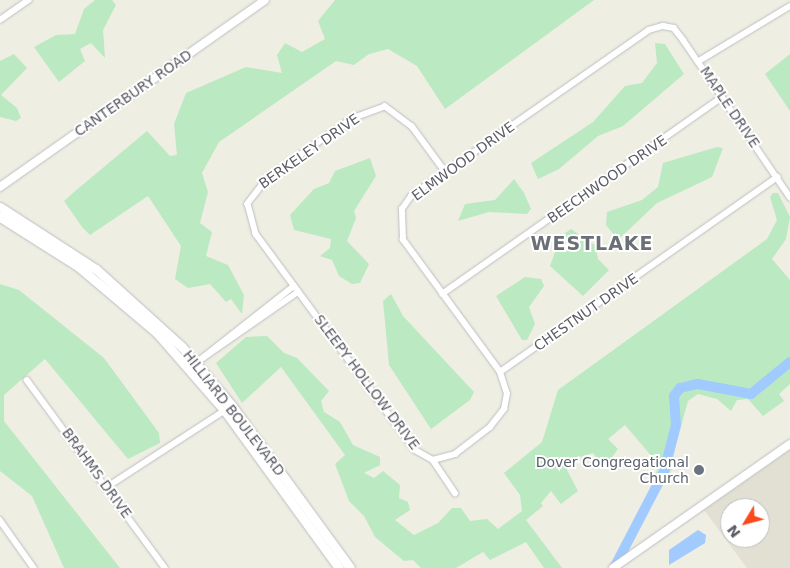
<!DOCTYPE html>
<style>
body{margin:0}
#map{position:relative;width:790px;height:568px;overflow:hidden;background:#efeee2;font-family:"DejaVu Sans",sans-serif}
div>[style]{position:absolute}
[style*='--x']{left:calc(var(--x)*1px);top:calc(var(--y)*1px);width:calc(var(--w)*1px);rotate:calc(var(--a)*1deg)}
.education>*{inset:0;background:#e1e0d2}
.green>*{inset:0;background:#bbe9c1}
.water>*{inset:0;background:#a1caff}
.river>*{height:10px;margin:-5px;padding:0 5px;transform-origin:5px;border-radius:5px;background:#a1caff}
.roads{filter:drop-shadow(0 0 1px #bcbec5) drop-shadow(0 0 1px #bcbec5)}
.minor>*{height:5.5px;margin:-2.75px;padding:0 2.75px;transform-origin:2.75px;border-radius:2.75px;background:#fff}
.tertiary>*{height:8px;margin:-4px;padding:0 4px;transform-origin:4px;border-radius:4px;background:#fff}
.secondary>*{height:9px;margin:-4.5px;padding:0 4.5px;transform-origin:4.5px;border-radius:4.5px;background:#fff}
.dots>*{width:14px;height:14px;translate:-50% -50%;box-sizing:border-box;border:2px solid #fff;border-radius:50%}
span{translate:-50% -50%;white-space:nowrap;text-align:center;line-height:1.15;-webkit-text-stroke:4px #fff;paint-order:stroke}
.street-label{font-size:14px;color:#5a5d64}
.worship-label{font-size:14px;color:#5b616d}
.right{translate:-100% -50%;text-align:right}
.district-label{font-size:19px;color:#6b6f76;font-weight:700;letter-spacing:1px}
.north{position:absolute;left:720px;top:498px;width:50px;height:50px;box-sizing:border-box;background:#fff;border:1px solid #bdbec1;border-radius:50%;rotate:233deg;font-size:14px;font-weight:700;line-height:20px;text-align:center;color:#5a5d64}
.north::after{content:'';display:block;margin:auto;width:18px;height:22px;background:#fb491b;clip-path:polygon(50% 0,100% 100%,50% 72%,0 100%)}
</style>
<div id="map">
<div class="education">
<div style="clip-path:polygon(evenodd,790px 450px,790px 568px,747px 568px,704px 510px,790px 450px,730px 508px,760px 508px,760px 538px,730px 538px,730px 508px)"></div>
</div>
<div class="green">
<div style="clip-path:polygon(95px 0,112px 0,116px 5px,103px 30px,105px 58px,91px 43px,80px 49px,85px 61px,59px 82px,34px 47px,56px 35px,75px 34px,84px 9px)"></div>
<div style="clip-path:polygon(335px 0,594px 0,445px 109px,417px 66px,388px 49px,369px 54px,354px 65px,336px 61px,219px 142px,202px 173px,208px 192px,200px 223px,212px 232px,206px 256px,228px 265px,244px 295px,242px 314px,231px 299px,226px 302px,210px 284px,188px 288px,175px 279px,181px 246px,148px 196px,90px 235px,82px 227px,64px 201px,74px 192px,147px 131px,170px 156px,177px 155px,174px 124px,186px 93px,246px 67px,282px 73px,277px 55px,285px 43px,302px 52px,325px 39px,318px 21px)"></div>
<div style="clip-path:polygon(655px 43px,665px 44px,684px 74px,623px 126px,598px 136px,559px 169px,538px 179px,531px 163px,593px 122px,625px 86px,642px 83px,657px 63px)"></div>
<div style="clip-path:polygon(14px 54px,27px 68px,1px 95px,17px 108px,21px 118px,16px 121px,0 117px,0 61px)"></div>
<div style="clip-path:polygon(790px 54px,790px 111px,765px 74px)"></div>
<div style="clip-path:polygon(717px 147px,723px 148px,712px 177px,657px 203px,618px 240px,606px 225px,607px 212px,642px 200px,658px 187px,663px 163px)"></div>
<div style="clip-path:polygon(370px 158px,376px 176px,354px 211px,356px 218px,347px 241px,369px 264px,360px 283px,352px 284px,339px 276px,332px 260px,320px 256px,330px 248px,331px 239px,294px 230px,290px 215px,314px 189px,329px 183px,335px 171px)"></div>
<div style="clip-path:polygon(514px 179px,524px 193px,531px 209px,527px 214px,489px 212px,458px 221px,465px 204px,495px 200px)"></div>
<div style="clip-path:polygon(773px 193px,778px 193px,790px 217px,786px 239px,772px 259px,790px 280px,790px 384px,779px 394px,784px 401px,763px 416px,748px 399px,737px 400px,731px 411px,717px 399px,698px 394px,688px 401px,672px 459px,675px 464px,660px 489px,653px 481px,659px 465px,625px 425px,608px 439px,618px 449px,604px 468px,593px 453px,574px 459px,567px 470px,578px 491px,561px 504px,551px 491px,541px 503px,543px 506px,526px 520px,562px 568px,544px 568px,526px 542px,490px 560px,483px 552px,456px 568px,421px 568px,413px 560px,404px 561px,375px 537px,364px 516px,349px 501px,335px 464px,345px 455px,281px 367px,242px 403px,216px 363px,246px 337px,267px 336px,284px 353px,297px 358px,329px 391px,321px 401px,324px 412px,340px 422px,353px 445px,380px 457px,380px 465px,364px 473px,374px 478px,383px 471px,400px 485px,399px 498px,408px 502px,410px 510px,395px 520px,414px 535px,438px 523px,452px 508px,461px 508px,470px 521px,487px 519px,498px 529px,522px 511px,520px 495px,504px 473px,542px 442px,558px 390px,767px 239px,777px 220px,770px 197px)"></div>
<div style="clip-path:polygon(571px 229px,595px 245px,598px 259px,609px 270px,583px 296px,550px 266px,561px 236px)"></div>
<div style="clip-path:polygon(525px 277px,541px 279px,544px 286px,529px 307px,535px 324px,527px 340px,522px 340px,496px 296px)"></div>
<div style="clip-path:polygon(0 284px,19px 290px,104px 358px,159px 433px,160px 443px,128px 459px,45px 359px,4px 395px,4px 421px,120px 568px,64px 568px,32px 496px,0 471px)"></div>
<div style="clip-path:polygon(391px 294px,403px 316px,474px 392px,470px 400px,431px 429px,389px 365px,383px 301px)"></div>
</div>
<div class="water">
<div style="clip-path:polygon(698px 530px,706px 535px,705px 543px,669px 565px,669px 550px)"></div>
</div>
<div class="river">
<div style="--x:614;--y:568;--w:108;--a:-62.5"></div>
<div style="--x:664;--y:472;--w:49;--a:-75.7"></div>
<div style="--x:676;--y:425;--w:29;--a:-94"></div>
<div style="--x:674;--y:396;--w:10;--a:-53"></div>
<div style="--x:680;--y:388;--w:18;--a:-13"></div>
<div style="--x:698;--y:384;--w:54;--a:10.7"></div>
<div style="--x:751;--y:394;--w:50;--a:-39.4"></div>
</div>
<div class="roads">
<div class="minor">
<div style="--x:0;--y:20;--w:35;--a:-35"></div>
<div style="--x:699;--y:61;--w:106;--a:-31.1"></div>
<div style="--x:445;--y:172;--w:56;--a:-126.3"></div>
<div style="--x:412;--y:127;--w:34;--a:-143"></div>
<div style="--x:385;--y:107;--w:35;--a:160"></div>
<div style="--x:352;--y:119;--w:103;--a:144.9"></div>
<div style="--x:268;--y:178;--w:33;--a:128"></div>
<div style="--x:248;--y:204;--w:31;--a:75"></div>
<div style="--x:256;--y:234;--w:268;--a:53.6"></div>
<div style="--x:415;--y:450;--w:21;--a:29"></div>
<div style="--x:433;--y:460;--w:40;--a:56"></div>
<div style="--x:442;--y:294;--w:342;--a:-35.1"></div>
<div style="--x:197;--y:362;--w:123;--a:-34.7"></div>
<div style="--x:190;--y:368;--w:132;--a:-38.3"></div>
<div style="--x:500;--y:372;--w:339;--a:-35.1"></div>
<div style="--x:27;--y:380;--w:233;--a:53.7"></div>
<div style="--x:433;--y:460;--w:23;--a:-15"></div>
<div style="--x:455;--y:454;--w:44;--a:-37.6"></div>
<div style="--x:490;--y:427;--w:23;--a:-52"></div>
<div style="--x:504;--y:409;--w:15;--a:-79"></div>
<div style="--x:507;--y:394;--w:23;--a:-108"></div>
<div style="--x:500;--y:372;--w:164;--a:-126.3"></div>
<div style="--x:403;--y:240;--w:31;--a:-92"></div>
<div style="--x:402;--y:209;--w:16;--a:-55"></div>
<div style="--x:411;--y:196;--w:290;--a:-34.9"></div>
<div style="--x:649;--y:30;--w:15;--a:-16"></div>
<div style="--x:663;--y:26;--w:11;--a:10"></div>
<div style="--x:674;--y:28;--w:16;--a:52"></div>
<div style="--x:684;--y:41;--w:189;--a:55.8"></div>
<div style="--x:107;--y:487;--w:143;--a:-33"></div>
<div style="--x:0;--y:520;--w:59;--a:54.7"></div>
</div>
<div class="tertiary">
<div style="--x:0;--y:187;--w:324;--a:-35.2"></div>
<div style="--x:613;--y:568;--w:216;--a:-35"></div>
</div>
<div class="secondary">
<div style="--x:0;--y:207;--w:114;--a:32.9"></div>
<div style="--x:96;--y:269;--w:116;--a:42.2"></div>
<div style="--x:182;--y:347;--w:77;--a:49.7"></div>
<div style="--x:232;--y:406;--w:200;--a:53.9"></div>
<div style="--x:0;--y:217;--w:93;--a:32.3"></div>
<div style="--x:79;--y:267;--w:102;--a:40.2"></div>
<div style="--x:157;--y:333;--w:103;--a:48.9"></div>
<div style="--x:225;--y:411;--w:194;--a:54"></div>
</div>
</div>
<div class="dots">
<div style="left:699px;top:470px;background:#6b7280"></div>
</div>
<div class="street-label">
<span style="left:133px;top:93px;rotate:-35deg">CANTERBURY ROAD</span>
<span style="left:730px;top:107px;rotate:56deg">MAPLE DRIVE</span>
<span style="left:309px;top:151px;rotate:-35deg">BERKELEY DRIVE</span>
<span style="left:463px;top:161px;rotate:-36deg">ELMWOOD DRIVE</span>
<span style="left:607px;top:179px;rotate:-35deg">BEECHWOOD DRIVE</span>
<span style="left:586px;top:312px;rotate:-35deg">CHESTNUT DRIVE</span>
<span style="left:367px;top:382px;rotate:53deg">SLEEPY HOLLOW DRIVE</span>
<span style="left:234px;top:413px;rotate:52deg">HILLIARD BOULEVARD</span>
<span style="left:97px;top:473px;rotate:54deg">BRAHMS DRIVE</span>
</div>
<div class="worship-label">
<span class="right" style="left:689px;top:470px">Dover Congregational<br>Church</span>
</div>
<div class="district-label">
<span style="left:592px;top:244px">WESTLAKE</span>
</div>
<div class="north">N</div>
</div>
